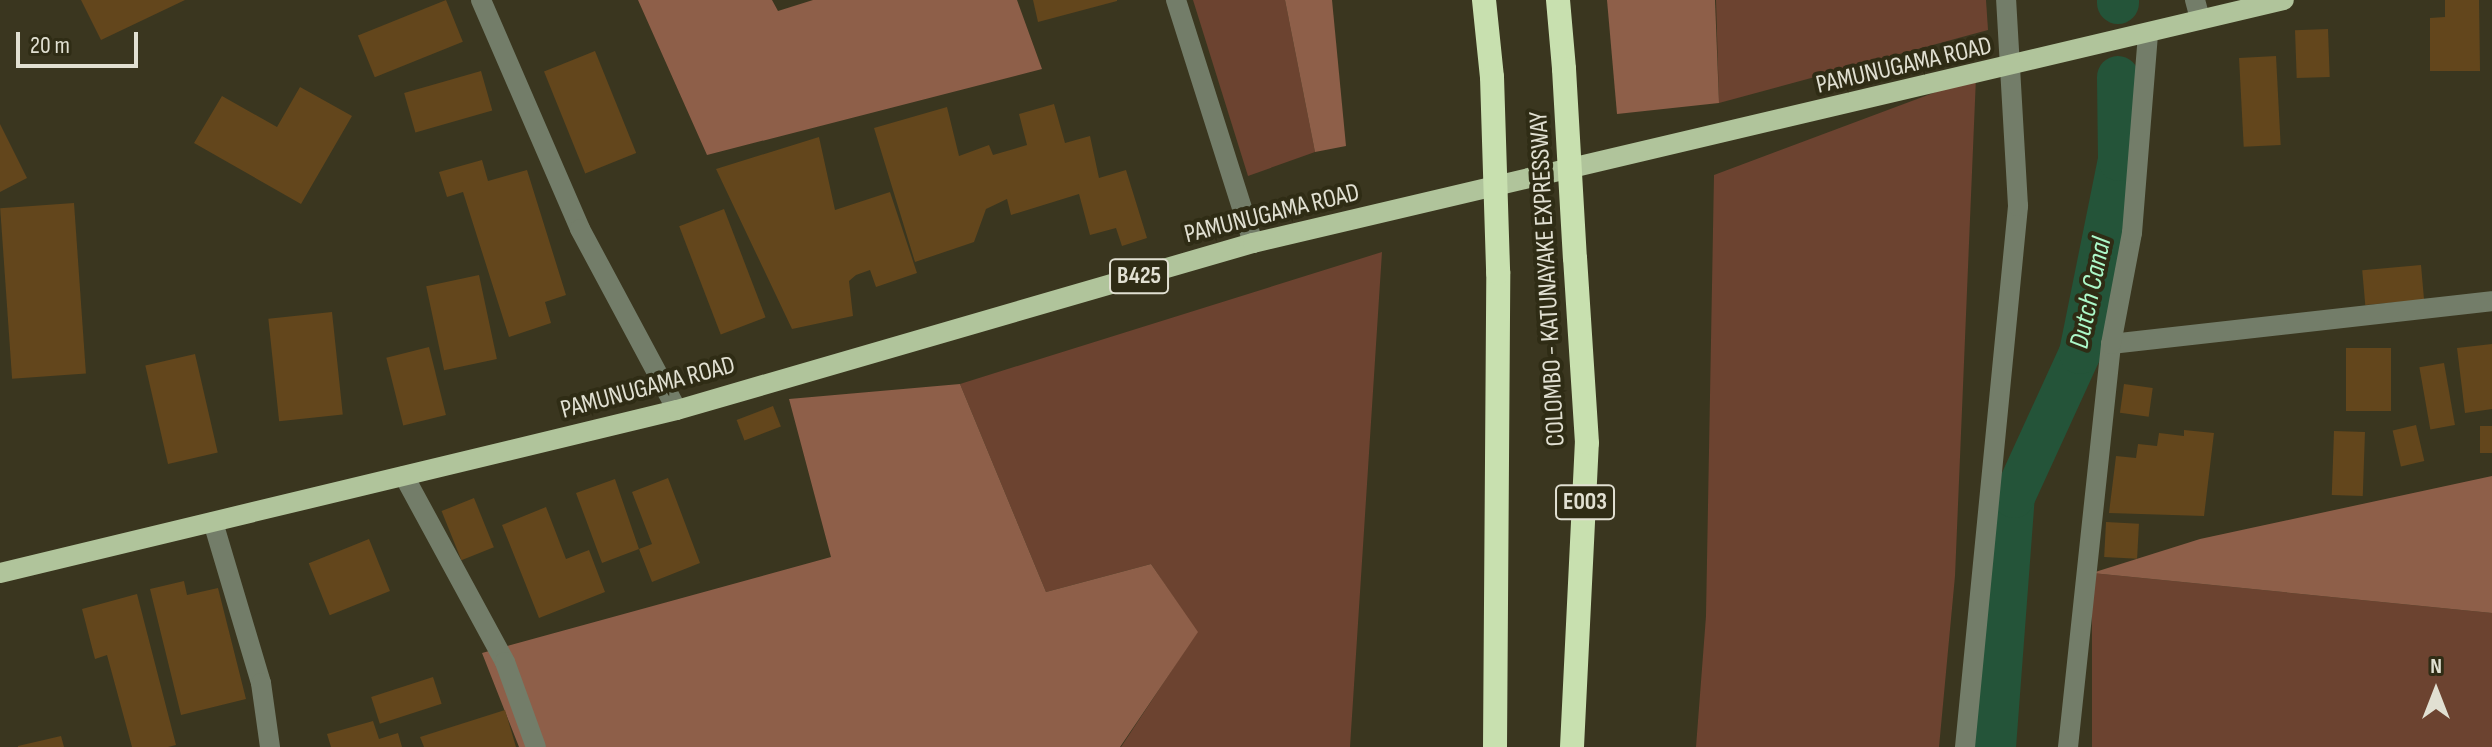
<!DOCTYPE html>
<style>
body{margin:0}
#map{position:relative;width:2492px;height:747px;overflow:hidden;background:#3a361f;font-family:"Sofia Sans Condensed",sans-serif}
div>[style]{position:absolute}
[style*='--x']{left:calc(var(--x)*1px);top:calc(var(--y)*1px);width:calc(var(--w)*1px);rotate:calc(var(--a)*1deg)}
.green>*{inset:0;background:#6c4330}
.forest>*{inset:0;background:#8e5f49}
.canal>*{height:42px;margin:-21px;padding:0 21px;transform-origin:21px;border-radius:21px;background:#245439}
.building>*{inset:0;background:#63461c;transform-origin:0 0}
.minor>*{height:20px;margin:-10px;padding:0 10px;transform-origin:10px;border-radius:10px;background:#737d69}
.major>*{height:20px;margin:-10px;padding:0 10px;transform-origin:10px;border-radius:10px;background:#b0c49b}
.highway>*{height:24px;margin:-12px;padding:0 12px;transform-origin:12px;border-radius:12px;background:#c8e0af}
.highway-bridge>*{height:24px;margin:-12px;padding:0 12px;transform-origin:12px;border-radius:12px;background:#c8e0af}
span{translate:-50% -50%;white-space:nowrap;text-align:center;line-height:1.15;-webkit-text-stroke:8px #2f2c15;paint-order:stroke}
.shield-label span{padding:2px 6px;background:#2f2c15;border:2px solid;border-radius:6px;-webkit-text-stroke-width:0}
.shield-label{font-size:24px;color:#e1e0d2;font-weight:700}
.street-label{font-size:26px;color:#e1e0d2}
.water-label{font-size:28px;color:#acf9c9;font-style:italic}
.north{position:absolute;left:2396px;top:651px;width:80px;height:80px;-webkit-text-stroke:6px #2f2c15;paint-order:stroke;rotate:0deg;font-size:22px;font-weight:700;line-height:32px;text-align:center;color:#e1e0d2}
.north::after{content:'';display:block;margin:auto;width:28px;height:36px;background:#e1e0d2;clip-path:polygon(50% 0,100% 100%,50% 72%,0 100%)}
.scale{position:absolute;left:16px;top:32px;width:122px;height:36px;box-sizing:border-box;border:4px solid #e1e0d2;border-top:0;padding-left:10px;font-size:24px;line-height:28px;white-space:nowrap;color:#e1e0d2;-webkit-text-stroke:6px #2f2c15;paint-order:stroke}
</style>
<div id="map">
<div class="green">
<div style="clip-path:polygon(1193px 0,1285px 0,1315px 152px,1248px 176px)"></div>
<div style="clip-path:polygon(1716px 0,1986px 0,1988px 30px,1719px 103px)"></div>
<div style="clip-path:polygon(1976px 77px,1955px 576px,1939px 747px,1696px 747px,1706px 616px,1714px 175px)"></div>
<div style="clip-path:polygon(1382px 252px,1350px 747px,1121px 747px,1197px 632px,1151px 564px,1046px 592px,960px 384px)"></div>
<div style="clip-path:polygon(2092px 573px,2492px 613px,2492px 747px,2092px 747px)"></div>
</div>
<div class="forest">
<div style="clip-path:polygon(638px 0,772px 0,778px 11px,813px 0,1017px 0,1042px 69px,707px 155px)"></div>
<div style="clip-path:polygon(1285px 0,1332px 0,1346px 146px,1315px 152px)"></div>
<div style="clip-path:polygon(1607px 0,1715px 0,1719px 103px,1617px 114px)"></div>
<div style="clip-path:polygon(960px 384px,1046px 592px,1151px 564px,1198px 632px,1120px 747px,519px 747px,482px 653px,831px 557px,789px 399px)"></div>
<div style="clip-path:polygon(2492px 476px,2492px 613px,2092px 573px,2200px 539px)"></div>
</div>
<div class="canal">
<div style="--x:2118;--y:0;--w:3;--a:90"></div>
<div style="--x:1995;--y:747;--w:251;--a:-85.7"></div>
<div style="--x:2014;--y:497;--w:158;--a:-65.4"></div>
<div style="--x:2080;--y:353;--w:197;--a:-78.6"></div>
<div style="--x:2119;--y:160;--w:83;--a:-90.7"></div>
</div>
<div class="building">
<div style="clip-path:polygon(81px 0,185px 0,101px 40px)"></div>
<div style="left:446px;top:0;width:45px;height:95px;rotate:68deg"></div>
<div style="clip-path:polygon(1033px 0,1117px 0,1117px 1px,1038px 22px)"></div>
<div style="clip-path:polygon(2445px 0,2479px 0,2480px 71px,2430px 71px,2430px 18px,2445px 17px)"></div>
<div style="left:2328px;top:29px;width:48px;height:33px;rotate:88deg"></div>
<div style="left:595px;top:51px;width:110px;height:55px;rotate:68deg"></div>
<div style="left:2276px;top:56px;width:89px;height:37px;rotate:87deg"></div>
<div style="left:481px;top:71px;width:41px;height:80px;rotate:74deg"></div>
<div style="clip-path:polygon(300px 87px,352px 116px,301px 204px,194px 143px,222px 96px,277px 127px)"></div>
<div style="clip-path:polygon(1054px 104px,1065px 143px,1090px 136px,1099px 178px,1126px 170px,1147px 238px,1122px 246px,1116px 228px,1090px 235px,1079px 194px,1011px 215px,1007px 199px,986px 209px,974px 242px,915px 262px,874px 128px,947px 107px,959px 156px,989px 145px,993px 155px,1027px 145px,1019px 114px)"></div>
<div style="clip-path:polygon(0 124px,27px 178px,0 192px)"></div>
<div style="clip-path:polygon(819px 137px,835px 210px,890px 192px,917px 273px,876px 287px,870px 270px,856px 275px,849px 281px,853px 316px,792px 329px,716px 169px)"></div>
<div style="clip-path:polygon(482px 160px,488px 181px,527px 170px,566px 295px,545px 302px,551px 323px,509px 337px,463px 192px,447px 197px,439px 172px)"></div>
<div style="left:74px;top:203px;width:171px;height:74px;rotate:86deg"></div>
<div style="left:724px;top:209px;width:116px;height:48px;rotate:69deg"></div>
<div style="left:2421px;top:265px;width:35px;height:59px;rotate:85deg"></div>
<div style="left:479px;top:275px;width:86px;height:54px;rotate:78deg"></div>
<div style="left:332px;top:312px;width:103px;height:64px;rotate:84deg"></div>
<div style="clip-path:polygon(2492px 344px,2492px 409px,2465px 413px,2457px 348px)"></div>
<div style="left:429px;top:347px;width:70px;height:44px;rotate:76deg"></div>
<div style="left:2391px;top:348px;width:63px;height:45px;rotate:90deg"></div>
<div style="left:195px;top:354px;width:101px;height:51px;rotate:77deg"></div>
<div style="left:2444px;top:363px;width:63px;height:25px;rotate:80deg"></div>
<div style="left:2124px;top:384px;width:29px;height:29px;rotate:8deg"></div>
<div style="left:773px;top:406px;width:22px;height:39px;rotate:69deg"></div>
<div style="left:2416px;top:425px;width:37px;height:24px;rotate:77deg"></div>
<div style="left:2480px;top:426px;width:12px;height:27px"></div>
<div style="clip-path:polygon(2184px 430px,2214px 433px,2204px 516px,2109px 513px,2116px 456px,2136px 458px,2138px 444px,2157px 446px,2159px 433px,2184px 436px)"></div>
<div style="left:2334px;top:431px;width:31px;height:64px;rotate:2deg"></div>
<div style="clip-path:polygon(668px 478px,700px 563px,652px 582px,639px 549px,602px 563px,576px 493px,615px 479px,639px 549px,652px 544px,632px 492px)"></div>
<div style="left:474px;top:498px;width:53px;height:35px;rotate:68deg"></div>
<div style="clip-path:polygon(546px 507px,566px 559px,589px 550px,605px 592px,539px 618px,502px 525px)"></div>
<div style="left:2106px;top:522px;width:33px;height:35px;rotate:3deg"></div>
<div style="left:369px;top:539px;width:56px;height:65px;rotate:68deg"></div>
<div style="clip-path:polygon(184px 581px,187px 595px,218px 588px,246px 699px,181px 715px,150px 589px)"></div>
<div style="clip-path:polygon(137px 594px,176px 745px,168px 747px,132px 747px,107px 655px,95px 659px,82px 609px)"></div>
<div style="left:433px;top:677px;width:28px;height:65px;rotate:72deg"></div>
<div style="clip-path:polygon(505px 710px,516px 747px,424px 747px,420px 737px)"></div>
<div style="clip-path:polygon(373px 721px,379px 739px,398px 733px,402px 747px,331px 747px,327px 734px)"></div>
<div style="clip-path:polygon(61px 736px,64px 747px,18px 747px,18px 746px)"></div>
</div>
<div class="minor">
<div style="--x:481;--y:0;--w:249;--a:66.6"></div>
<div style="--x:580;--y:229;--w:205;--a:61.8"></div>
<div style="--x:1176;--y:0;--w:255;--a:72.4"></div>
<div style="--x:2195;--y:0;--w:20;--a:75"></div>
<div style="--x:2111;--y:344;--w:383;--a:-6.4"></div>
<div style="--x:404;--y:476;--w:212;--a:61.5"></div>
<div style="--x:505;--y:662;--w:90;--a:70"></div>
<div style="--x:213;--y:522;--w:168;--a:73.4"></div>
<div style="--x:261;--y:683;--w:65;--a:82"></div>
<div style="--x:1965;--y:747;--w:544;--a:-84.4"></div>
<div style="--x:2018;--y:206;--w:206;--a:-93.3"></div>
<div style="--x:2068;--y:747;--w:405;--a:-83.9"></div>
<div style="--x:2111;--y:344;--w:113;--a:-79.3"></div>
<div style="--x:2132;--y:233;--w:201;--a:-85.4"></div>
</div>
<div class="major">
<div style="--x:0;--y:573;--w:696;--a:-13.54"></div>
<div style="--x:677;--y:410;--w:600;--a:-16.17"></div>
<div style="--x:1253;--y:243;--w:1059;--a:-13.26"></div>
</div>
<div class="highway">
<div style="--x:1484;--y:0;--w:77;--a:84.1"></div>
<div style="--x:1558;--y:0;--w:69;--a:85"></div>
<div style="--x:1495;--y:747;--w:474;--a:-89.6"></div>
<div style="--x:1572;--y:747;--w:304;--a:-87.2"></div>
<div style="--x:1587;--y:443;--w:185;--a:-93.7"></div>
</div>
<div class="highway-bridge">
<div style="--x:1564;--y:69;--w:189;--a:86.7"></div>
<div style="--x:1492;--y:77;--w:196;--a:88.2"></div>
</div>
<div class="shield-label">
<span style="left:1139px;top:276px">B425</span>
<span style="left:1585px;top:502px">E003</span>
</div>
<div class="street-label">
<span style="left:1904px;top:66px;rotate:-13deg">PAMUNUGAMA ROAD</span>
<span style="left:1272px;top:214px;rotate:-14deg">PAMUNUGAMA ROAD</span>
<span style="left:1548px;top:279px;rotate:-93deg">COLOMBO - KATUNAYAKE EXPRESSWAY</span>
<span style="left:648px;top:388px;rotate:-15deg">PAMUNUGAMA ROAD</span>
</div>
<div class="water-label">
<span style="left:2091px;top:293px;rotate:-78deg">Dutch Canal</span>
</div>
<div class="north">N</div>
<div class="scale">20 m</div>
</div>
